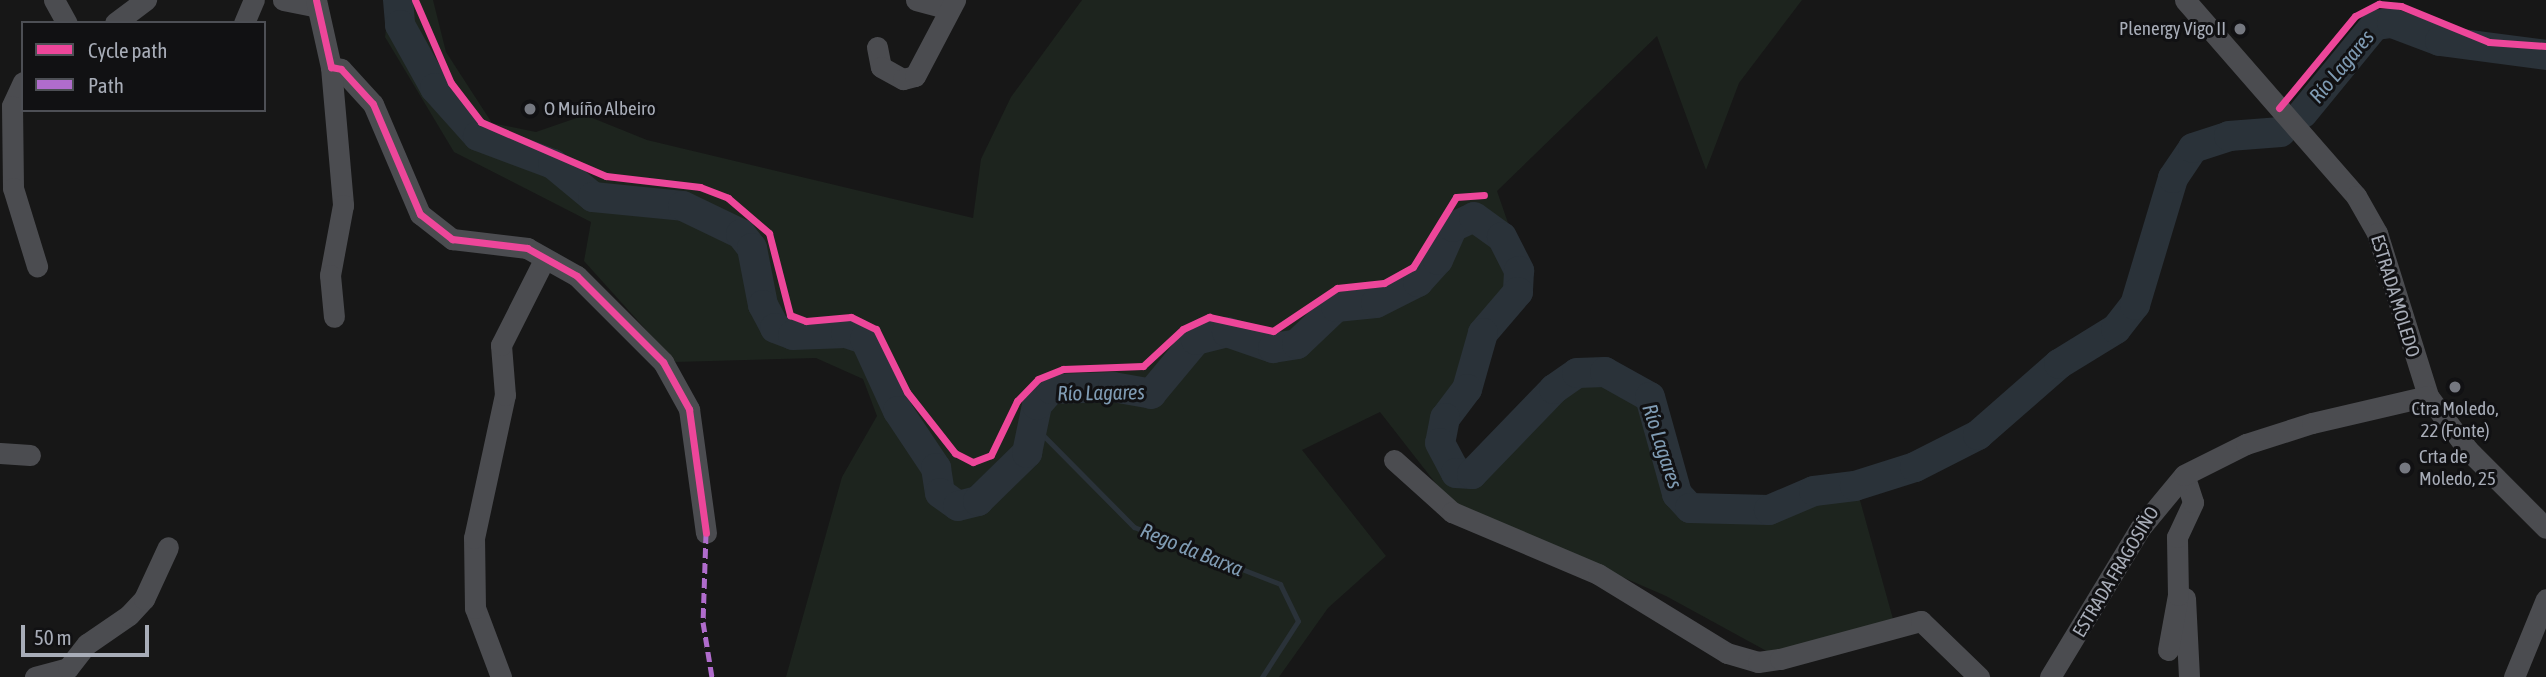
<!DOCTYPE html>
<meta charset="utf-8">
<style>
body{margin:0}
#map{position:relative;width:2546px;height:677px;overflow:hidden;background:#171717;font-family:"Asap Condensed",sans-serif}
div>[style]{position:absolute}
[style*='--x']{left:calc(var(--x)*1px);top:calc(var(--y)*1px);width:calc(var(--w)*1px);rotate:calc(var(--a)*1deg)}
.green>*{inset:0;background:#1d241e}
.stream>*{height:5px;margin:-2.5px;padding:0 2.5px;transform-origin:2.5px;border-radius:2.5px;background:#2a3239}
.river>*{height:30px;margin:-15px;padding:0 15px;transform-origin:15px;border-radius:15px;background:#2a3239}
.street>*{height:21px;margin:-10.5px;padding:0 10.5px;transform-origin:10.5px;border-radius:10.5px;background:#4b4c50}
.quiet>*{height:5px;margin-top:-2.5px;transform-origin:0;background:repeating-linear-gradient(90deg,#b06ccc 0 10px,transparent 0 15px)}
.cycleway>*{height:7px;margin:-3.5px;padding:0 3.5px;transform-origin:3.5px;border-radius:3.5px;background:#ed469a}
.dots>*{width:19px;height:19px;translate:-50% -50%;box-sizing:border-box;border:4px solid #111113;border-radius:50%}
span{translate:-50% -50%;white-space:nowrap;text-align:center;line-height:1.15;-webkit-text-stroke:6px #111113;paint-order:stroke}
.poi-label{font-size:19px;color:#a8adb8}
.right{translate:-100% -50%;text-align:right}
.left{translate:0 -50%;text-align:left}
.street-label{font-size:19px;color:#a8adb8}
.water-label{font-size:21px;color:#7f9bb3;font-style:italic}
.legend{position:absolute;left:21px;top:21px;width:245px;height:91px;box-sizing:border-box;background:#111113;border:2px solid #4d4f55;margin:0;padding:9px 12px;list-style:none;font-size:21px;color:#a8adb8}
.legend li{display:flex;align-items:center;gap:14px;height:35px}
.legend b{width:35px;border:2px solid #4d4f55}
.scale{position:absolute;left:21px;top:625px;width:128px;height:32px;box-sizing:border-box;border:4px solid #a8adb8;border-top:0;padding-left:9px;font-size:21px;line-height:24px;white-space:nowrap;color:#a8adb8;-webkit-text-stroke:5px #111113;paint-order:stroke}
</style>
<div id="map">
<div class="green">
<div style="clip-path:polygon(390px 0,433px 0,446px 52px,492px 123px,536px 132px,585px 115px,647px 140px,973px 218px,981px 159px,1011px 97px,1082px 0,1802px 0,1739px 83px,1706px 170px,1657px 36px,1497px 191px,1527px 278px,1468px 370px,1477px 394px,1456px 422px,1452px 441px,1468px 462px,1547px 380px,1573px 362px,1608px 360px,1660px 390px,1687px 488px,1695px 498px,1766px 499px,1811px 480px,1853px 475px,1893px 619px,1772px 654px,1666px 596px,1451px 503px,1380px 412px,1302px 450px,1386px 556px,1328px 608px,1279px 677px,786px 677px,842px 477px,877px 416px,863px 379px,816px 358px,675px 362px,584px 261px,591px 222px,454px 152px,385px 37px)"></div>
</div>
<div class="stream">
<div style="--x:1035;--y:427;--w:141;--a:45.3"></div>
<div style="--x:1134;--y:527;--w:157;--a:21.3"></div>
<div style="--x:1280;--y:584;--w:41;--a:64.1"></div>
<div style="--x:1298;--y:621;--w:67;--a:122.7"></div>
</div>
<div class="river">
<div style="--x:398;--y:0;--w:25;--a:85"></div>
<div style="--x:400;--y:25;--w:72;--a:60.9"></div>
<div style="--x:435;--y:88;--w:64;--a:48.1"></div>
<div style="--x:478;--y:136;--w:80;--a:20.5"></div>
<div style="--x:553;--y:164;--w:52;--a:39.5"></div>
<div style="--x:593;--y:197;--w:90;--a:5.7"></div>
<div style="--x:683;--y:206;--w:64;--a:25.8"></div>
<div style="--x:741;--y:234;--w:18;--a:52"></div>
<div style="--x:752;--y:248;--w:58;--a:79.1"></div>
<div style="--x:763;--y:305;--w:26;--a:62"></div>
<div style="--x:775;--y:328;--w:19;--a:21"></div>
<div style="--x:793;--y:335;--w:53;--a:-2.2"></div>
<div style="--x:846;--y:333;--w:20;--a:18"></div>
<div style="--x:865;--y:339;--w:79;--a:65.4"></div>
<div style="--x:898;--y:411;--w:69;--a:56.3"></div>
<div style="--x:936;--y:468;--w:25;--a:81"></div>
<div style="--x:940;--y:493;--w:22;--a:36"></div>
<div style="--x:958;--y:506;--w:21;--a:-14"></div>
<div style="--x:978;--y:501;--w:69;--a:-44.4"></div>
<div style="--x:1027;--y:453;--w:49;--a:-78.2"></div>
<div style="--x:1037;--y:405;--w:21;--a:-49"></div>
<div style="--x:1051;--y:389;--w:62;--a:-1.8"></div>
<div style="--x:1113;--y:387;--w:39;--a:10"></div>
<div style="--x:1151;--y:394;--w:70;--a:-50.2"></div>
<div style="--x:1196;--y:340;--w:32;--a:-14"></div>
<div style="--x:1227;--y:332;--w:49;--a:19.2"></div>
<div style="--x:1273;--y:348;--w:24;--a:-9"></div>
<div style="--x:1297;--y:344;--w:54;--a:-43.5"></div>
<div style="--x:1336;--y:307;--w:40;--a:-5.7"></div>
<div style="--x:1376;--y:303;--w:47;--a:-26.6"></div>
<div style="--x:1418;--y:282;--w:30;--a:-48"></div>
<div style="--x:1438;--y:260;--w:36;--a:-66"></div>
<div style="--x:1453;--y:227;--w:23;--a:-25"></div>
<div style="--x:1474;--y:217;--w:34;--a:36"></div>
<div style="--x:1502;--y:237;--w:38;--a:63"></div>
<div style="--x:1519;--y:271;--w:21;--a:93"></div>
<div style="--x:1518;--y:292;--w:54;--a:130.5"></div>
<div style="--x:1483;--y:333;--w:58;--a:105.9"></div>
<div style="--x:1467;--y:389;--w:36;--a:127"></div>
<div style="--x:1445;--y:418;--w:25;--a:101"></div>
<div style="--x:1440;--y:443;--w:34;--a:62"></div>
<div style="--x:1456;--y:473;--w:16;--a:4"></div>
<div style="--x:1472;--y:474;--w:118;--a:-46"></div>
<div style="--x:1554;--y:389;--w:28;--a:-35"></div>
<div style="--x:1577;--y:373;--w:28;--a:-2"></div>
<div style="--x:1605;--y:372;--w:51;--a:29.1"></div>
<div style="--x:1650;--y:397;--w:101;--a:74.4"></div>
<div style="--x:1677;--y:494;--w:19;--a:47"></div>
<div style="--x:1690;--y:508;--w:79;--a:1.5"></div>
<div style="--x:1769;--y:510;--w:49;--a:-22.9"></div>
<div style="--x:1814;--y:491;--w:41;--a:-7"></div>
<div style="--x:1855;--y:486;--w:63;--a:-17.6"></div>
<div style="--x:1915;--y:467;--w:71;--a:-26.9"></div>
<div style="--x:1978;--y:435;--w:108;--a:-41.2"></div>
<div style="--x:2059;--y:364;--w:67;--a:-31.6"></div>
<div style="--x:2116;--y:329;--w:31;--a:-52"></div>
<div style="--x:2135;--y:305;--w:133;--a:-73.3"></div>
<div style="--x:2173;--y:178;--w:36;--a:-56"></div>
<div style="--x:2193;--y:148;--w:38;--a:-18"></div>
<div style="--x:2229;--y:136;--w:52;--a:-4.4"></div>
<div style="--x:2303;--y:113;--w:114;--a:-50.7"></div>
<div style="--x:2375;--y:25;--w:17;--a:-7"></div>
<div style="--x:2392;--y:23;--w:51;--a:20.6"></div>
<div style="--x:2440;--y:41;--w:107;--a:7.5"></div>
</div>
<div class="street">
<div style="--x:54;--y:0;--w:26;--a:61"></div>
<div style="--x:283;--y:0;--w:32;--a:11"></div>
<div style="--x:316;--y:0;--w:69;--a:77.4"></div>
<div style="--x:331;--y:67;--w:10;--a:11"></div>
<div style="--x:341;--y:69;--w:47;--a:47.6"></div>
<div style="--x:373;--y:104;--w:120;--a:66.9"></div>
<div style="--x:420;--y:214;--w:41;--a:38"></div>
<div style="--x:452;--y:239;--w:76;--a:6.8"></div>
<div style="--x:527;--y:248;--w:57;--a:29.2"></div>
<div style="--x:577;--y:276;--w:122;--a:45"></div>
<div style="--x:663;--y:362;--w:54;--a:61"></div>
<div style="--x:689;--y:409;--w:125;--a:82.2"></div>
<div style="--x:916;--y:0;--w:34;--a:15"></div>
<div style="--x:2185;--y:0;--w:260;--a:48.9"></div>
<div style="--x:2356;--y:196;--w:43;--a:60.4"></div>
<div style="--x:2377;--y:233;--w:171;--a:72.6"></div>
<div style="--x:2428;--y:396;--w:67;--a:53.5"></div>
<div style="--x:2468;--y:450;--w:110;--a:45"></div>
<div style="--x:115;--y:23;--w:39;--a:-37"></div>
<div style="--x:244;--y:23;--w:25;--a:-67"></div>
<div style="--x:877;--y:47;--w:20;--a:79"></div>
<div style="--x:881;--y:67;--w:25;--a:29"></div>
<div style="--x:903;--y:79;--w:12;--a:-14"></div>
<div style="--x:915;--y:76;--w:86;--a:-62.2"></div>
<div style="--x:331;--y:67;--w:139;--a:85"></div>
<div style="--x:343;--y:205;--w:71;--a:100.5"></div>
<div style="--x:330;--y:275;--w:42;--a:84.6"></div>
<div style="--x:23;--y:82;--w:26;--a:115"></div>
<div style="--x:12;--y:106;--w:82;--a:89.3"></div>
<div style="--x:13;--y:188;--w:82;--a:72.9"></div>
<div style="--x:0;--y:453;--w:30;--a:4"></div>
<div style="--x:1394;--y:460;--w:78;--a:41.9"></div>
<div style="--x:1452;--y:512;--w:159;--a:23"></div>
<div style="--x:1598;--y:574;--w:151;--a:31.5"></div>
<div style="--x:1727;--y:653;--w:32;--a:16"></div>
<div style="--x:1758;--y:662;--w:22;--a:-8"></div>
<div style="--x:1780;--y:659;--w:146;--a:-15.1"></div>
<div style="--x:1921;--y:621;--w:81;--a:44"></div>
<div style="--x:2185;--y:598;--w:79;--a:87.1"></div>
<div style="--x:2168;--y:650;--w:56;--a:-79.7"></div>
<div style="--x:2178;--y:595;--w:58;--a:-91"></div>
<div style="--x:2177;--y:537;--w:38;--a:-65"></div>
<div style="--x:2193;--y:502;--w:28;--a:-108"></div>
<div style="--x:35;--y:677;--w:34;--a:-15"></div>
<div style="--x:68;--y:668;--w:31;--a:-52"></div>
<div style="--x:87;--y:644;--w:51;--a:-34.6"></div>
<div style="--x:129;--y:615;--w:22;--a:-47"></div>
<div style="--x:144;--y:599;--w:57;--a:-65.2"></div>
<div style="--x:501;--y:677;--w:74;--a:-110.6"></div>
<div style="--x:475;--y:608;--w:70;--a:-90.8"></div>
<div style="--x:474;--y:538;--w:146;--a:-77.8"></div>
<div style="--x:505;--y:395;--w:50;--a:-94.6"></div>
<div style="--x:501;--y:345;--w:97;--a:-63.2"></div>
<div style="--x:2050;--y:677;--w:175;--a:-58.8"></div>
<div style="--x:2141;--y:527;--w:67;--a:-50.4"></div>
<div style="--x:2184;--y:475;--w:69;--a:-26.6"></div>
<div style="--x:2246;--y:444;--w:69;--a:-17.7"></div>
<div style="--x:2312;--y:423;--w:119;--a:-13.1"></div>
<div style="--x:2514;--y:677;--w:84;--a:-67.7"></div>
</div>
<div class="quiet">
<div style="--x:706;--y:533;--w:89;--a:91.9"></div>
<div style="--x:703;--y:622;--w:56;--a:80.7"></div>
</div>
<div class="cycleway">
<div style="--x:316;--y:0;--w:69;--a:77.4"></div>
<div style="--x:331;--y:67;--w:10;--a:11"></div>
<div style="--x:341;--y:69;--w:47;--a:47.6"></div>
<div style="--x:373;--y:104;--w:120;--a:66.9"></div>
<div style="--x:420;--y:214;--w:41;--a:38"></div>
<div style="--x:452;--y:239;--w:76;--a:6.8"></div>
<div style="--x:527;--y:248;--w:57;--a:29.2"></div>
<div style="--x:577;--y:276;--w:122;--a:45"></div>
<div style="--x:663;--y:362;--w:54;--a:61"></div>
<div style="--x:689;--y:409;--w:125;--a:82.2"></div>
<div style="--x:415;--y:0;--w:90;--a:66.6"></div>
<div style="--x:451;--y:83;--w:49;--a:52.4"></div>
<div style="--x:481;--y:122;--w:136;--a:23.4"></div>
<div style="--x:606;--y:176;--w:95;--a:6.7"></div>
<div style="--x:700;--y:187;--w:30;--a:21"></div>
<div style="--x:728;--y:198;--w:54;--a:40.5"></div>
<div style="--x:769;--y:233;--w:85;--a:75.6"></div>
<div style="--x:790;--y:315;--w:17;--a:21"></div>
<div style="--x:806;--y:321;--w:45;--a:-5.1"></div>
<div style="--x:851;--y:317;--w:28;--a:26"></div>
<div style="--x:876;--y:329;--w:70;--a:63.8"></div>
<div style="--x:907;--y:392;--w:78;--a:51.8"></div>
<div style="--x:955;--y:453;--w:20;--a:27"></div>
<div style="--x:973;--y:462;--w:19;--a:-21"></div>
<div style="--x:991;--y:455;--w:60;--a:-64.3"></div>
<div style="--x:1017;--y:401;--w:30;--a:-46"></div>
<div style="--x:1038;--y:379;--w:27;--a:-22"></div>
<div style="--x:1063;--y:369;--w:80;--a:-2.1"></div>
<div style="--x:1143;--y:366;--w:54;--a:-42.8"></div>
<div style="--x:1183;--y:329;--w:29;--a:-25"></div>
<div style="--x:1209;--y:317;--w:66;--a:12.3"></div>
<div style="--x:1273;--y:331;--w:77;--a:-33.9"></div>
<div style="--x:1337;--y:288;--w:47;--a:-6.1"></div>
<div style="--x:1384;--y:283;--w:33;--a:-29"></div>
<div style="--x:1413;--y:267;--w:82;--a:-58.4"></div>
<div style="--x:1456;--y:197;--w:28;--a:-4"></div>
<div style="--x:2279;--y:108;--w:119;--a:-50.4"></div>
<div style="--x:2355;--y:16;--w:27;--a:-27"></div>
<div style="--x:2379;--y:4;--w:22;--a:5"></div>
<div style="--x:2401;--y:6;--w:95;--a:22.2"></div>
<div style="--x:2489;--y:42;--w:57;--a:4"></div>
</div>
<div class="dots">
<div style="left:2240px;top:29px;background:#757880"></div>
<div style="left:530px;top:109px;background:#757880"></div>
<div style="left:2455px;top:387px;background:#757880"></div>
<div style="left:2405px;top:468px;background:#757880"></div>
</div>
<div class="poi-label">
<span class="right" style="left:2226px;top:29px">Plenergy Vigo II</span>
<span class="left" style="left:544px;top:109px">O Muíño Albeiro</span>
<span style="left:2455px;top:420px">Ctra Moledo,<br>22 (Fonte)</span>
<span class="left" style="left:2419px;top:468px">Crta de<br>Moledo, 25</span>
</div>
<div class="street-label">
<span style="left:2395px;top:296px;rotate:73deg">ESTRADA MOLEDO</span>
<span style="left:2116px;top:572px;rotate:-59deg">ESTRADA FRAGOSIÑO</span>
</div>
<div class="water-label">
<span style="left:2341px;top:66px;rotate:-50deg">Río Lagares</span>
<span style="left:1101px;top:392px;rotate:-1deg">Río Lagares</span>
<span style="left:1663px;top:446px;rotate:72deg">Río Lagares</span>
<span style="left:1192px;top:549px;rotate:22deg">Rego da Barxa</span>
</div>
<ul class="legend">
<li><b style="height:9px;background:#ed469a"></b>Cycle path</li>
<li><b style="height:9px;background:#b06ccc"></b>Path</li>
</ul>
<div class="scale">50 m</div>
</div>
